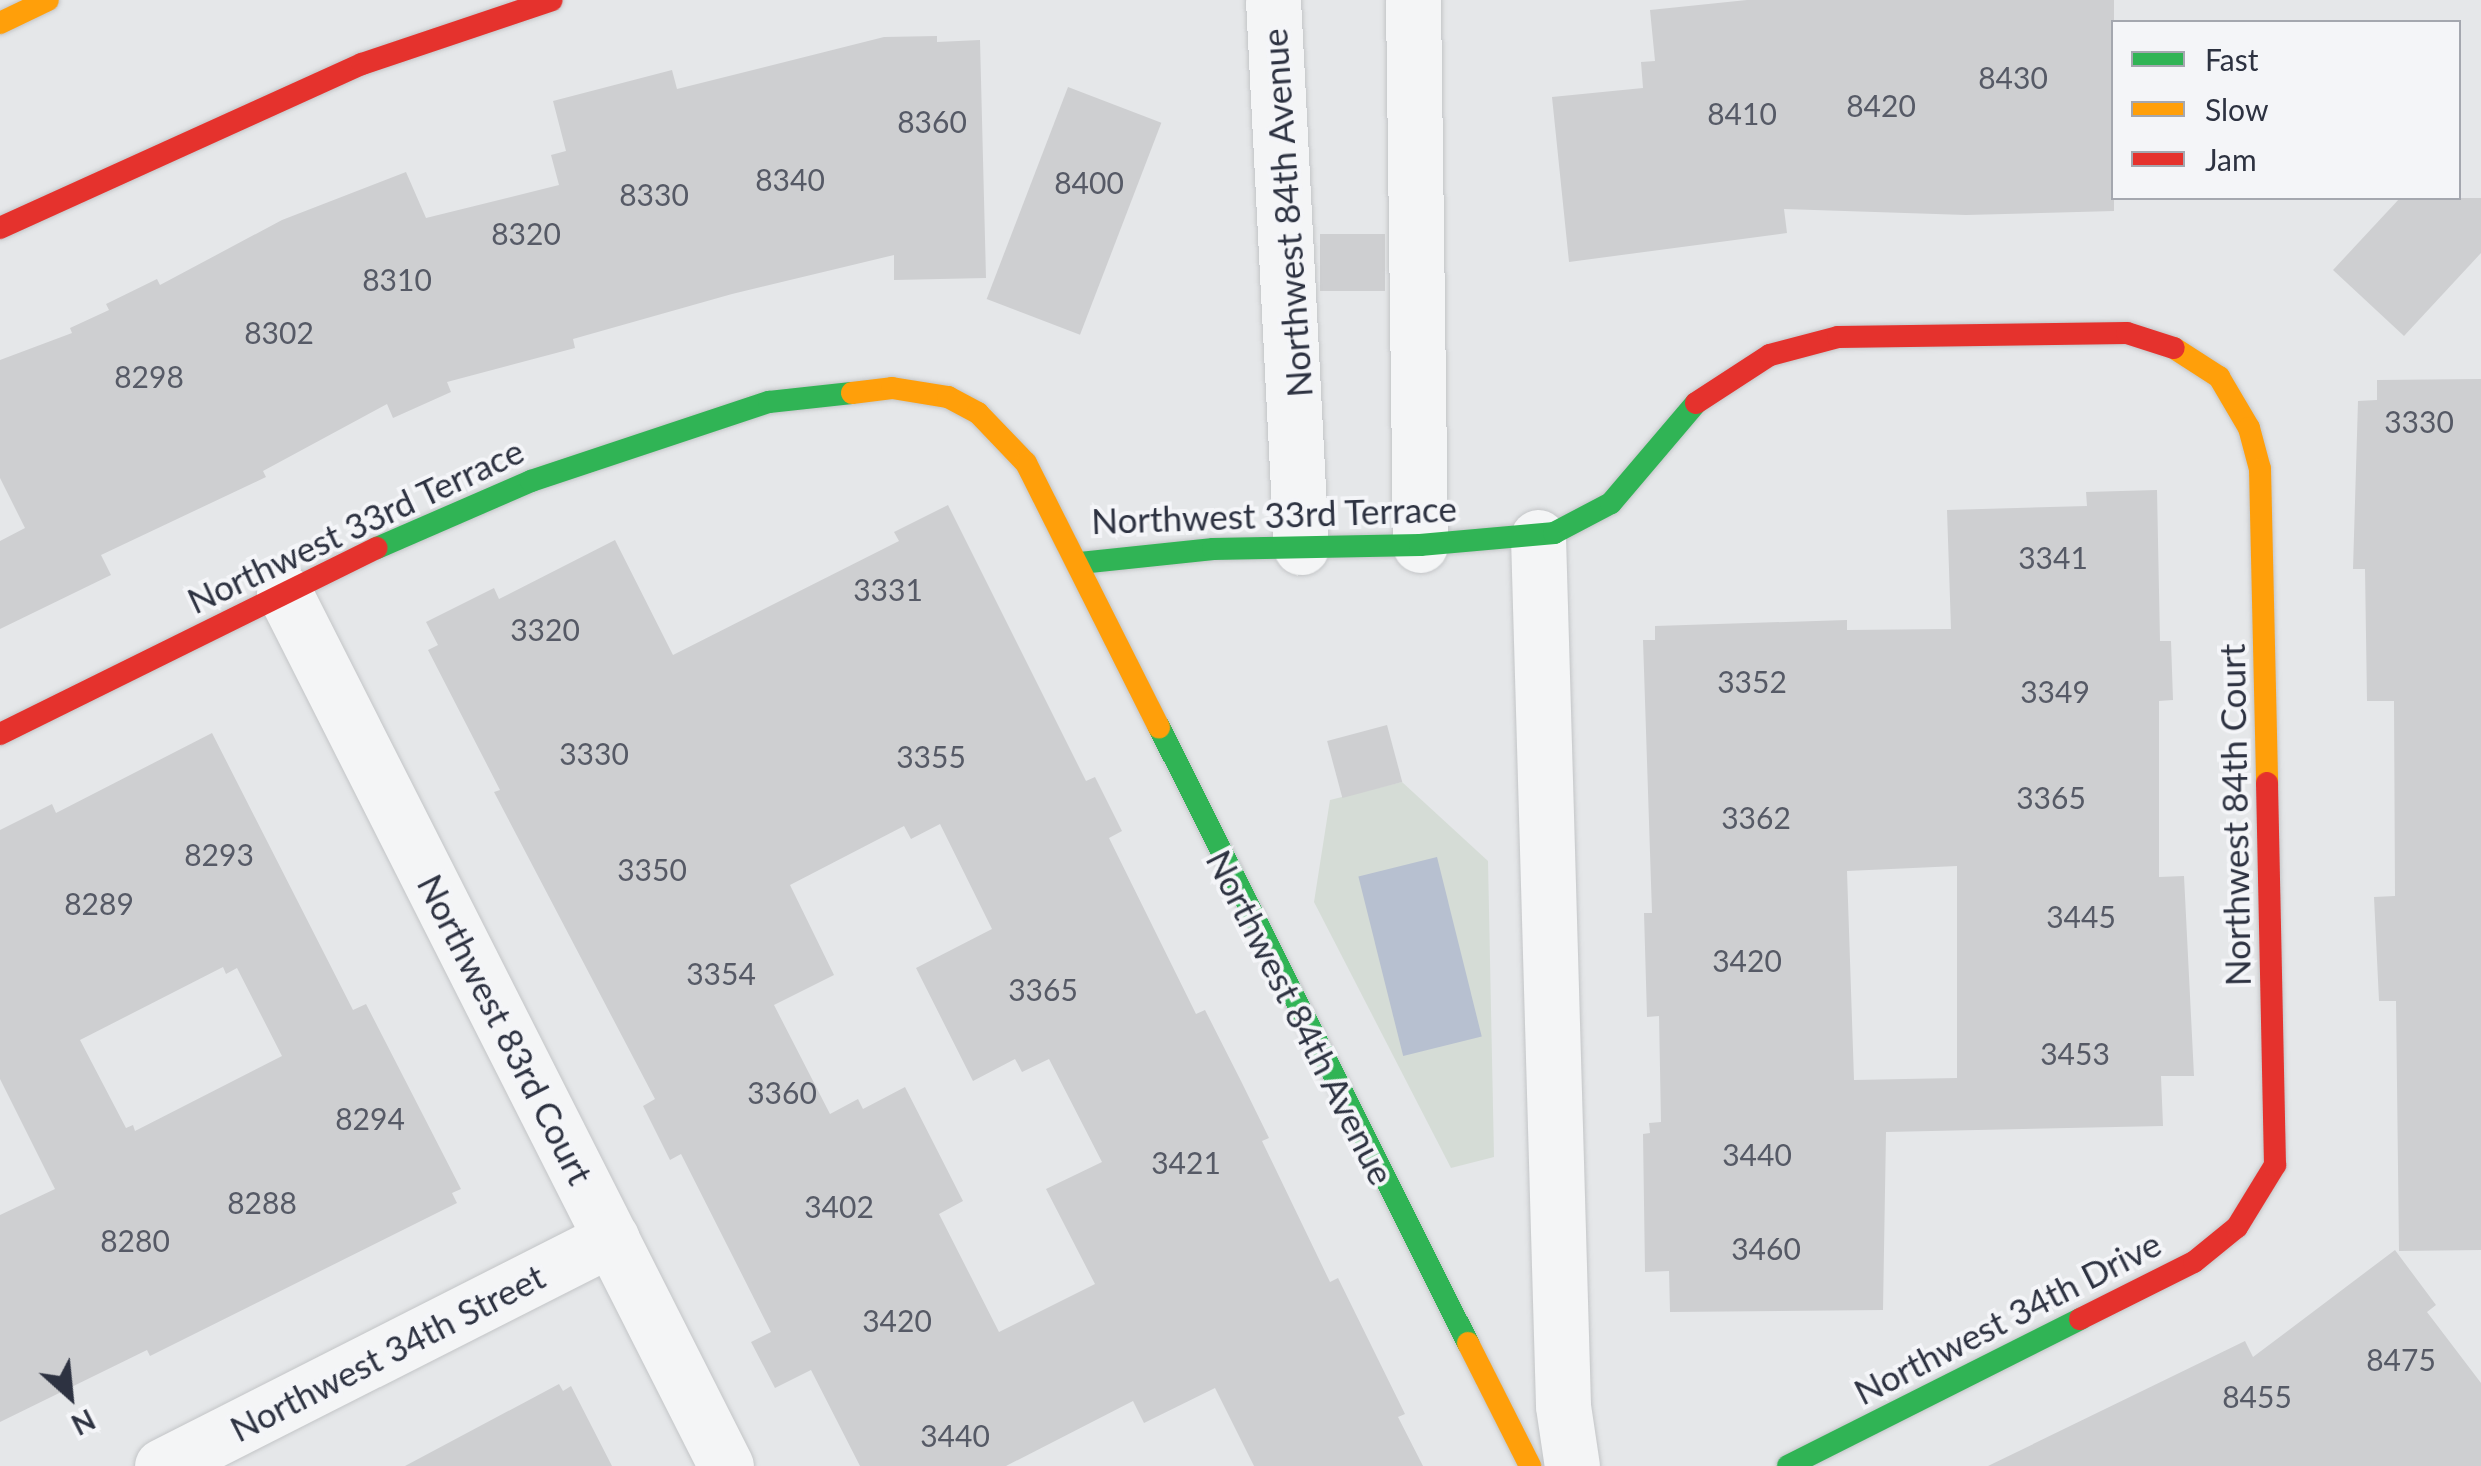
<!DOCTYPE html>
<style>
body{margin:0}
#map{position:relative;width:2481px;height:1466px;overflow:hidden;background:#e5e7e9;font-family:Lato,sans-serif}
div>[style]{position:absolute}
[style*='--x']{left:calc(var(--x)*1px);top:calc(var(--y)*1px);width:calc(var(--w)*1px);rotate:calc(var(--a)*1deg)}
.green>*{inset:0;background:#d5dcd6}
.water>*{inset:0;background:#b7c0d0;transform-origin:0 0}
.building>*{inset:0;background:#cecfd1;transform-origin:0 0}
.roads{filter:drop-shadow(0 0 2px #c3c5c7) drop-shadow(0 0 2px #c3c5c7)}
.street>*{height:55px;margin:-27.5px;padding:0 27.5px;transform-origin:27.5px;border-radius:27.5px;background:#f4f5f6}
.fast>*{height:22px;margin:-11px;padding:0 11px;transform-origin:11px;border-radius:11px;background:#30b455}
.slow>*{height:22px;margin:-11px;padding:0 11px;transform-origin:11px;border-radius:11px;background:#ff9f0a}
.jam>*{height:22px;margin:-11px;padding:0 11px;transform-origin:11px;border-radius:11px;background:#e5322d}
span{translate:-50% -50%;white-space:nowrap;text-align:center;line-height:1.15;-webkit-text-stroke:8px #f4f5f8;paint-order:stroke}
.number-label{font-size:30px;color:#565a66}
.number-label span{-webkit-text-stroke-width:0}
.street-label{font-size:35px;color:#2d3241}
.legend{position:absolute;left:2111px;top:20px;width:350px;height:180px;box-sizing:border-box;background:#f4f5f8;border:2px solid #a4a7af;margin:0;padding:12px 18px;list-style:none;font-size:30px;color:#2d3241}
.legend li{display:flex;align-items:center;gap:20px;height:50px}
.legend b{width:50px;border:2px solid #a4a7af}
.north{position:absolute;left:20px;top:1346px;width:100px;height:100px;-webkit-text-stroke:8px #f4f5f8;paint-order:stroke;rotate:153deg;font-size:28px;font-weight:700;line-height:40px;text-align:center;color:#2d3241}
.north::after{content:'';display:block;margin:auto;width:35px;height:45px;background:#2d3241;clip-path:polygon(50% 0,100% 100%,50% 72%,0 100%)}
</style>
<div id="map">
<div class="green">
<div style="clip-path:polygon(1402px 782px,1488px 861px,1494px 1157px,1451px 1168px,1314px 902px,1330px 800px)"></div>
</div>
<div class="water">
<div style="left:1437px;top:857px;width:185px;height:81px;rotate:76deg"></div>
</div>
<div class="building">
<div style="clip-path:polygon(1747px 0,2114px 0,2114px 211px,1966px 215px,1784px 209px,1787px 233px,1569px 262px,1552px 97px,1643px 88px,1641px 62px,1655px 61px,1650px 10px)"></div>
<div style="clip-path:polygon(937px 36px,937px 42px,980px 40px,986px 278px,894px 280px,894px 255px,732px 294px,573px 339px,575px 348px,447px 382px,451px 392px,393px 418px,387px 404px,263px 471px,266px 477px,101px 555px,111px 575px,0 629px,0 541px,25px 528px,0 478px,0 360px,72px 333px,70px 328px,109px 310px,106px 304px,157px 279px,160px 285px,282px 220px,406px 172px,426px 218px,559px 185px,551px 155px,566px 151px,553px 101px,672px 70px,677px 89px,884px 37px)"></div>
<div style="left:1068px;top:87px;width:100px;height:227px;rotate:21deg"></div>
<div style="clip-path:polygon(2400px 198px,2481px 198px,2481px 253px,2404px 336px,2333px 270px)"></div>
<div style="left:1385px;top:234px;width:57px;height:65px;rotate:90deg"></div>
<div style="clip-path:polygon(2481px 379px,2481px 1250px,2399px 1251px,2396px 1001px,2379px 1001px,2374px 897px,2395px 896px,2394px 701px,2367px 701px,2365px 569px,2353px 569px,2358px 401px,2377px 400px,2377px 380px)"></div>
<div style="clip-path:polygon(evenodd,2157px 490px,2160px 641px,2171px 641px,2173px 700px,2159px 701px,2159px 877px,2184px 876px,2194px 1076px,2161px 1076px,2163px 1126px,1886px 1132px,1883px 1310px,1670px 1312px,1669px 1271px,1645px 1272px,1643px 1134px,1650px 1133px,1649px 1123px,1661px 1122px,1659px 1016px,1647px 1017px,1644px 913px,1652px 913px,1643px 640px,1655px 640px,1655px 626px,1847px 620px,1847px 630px,1951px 629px,1947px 510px,2087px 506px,2086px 492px,2157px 490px,1957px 866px,1957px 1078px,1854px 1080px,1847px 871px,1957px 866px)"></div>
<div style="clip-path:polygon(evenodd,948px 505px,1086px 781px,1095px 777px,1122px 831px,1109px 838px,1196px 1014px,1205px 1010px,1241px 1081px,1269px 1138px,1262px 1141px,1330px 1282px,1338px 1278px,1405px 1414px,1398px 1417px,1423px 1466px,1254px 1466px,1215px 1388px,1144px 1423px,1133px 1401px,1006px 1466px,860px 1466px,811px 1370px,775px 1388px,751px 1342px,771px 1332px,681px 1154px,670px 1160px,643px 1106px,655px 1099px,494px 792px,500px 790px,428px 650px,438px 645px,426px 622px,494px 588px,499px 599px,615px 540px,673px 655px,899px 541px,894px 532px,948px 505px,940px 824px,992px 929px,916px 968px,973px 1081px,1015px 1059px,1022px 1072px,1049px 1059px,1102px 1162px,1046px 1189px,1095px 1284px,999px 1332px,939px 1214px,963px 1201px,905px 1087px,863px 1109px,858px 1099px,830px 1114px,774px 1005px,834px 975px,790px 885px,904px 826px,911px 839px,940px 824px)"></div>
<div style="left:1387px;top:725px;width:59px;height:62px;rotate:75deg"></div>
<div style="clip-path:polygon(evenodd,212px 733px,353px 1010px,366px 1004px,461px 1189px,452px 1193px,457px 1203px,150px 1356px,147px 1350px,0 1422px,0 1215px,55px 1189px,0 1079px,0 830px,52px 804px,56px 813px,212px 733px,223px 967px,226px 974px,237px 968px,282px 1056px,135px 1131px,133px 1125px,126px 1128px,80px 1040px,223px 967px)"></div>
<div style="clip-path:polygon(2395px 1250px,2436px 1305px,2427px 1312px,2481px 1383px,2481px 1466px,1988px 1466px,2245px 1341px,2253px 1357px)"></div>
<div style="clip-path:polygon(559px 1384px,563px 1391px,571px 1386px,612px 1466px,405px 1466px)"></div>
</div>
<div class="roads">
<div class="street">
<div style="--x:1273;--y:0;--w:548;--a:87.07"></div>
<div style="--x:1413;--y:0;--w:545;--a:89.26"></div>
<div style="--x:1538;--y:537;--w:869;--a:88.35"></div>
<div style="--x:1563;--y:1406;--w:61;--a:81.5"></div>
<div style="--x:284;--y:592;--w:979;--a:63.17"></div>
<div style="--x:162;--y:1466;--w:504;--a:-26.87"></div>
</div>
<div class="fast">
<div style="--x:377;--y:548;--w:168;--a:-23.5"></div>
<div style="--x:531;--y:481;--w:251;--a:-18.4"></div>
<div style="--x:769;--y:402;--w:83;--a:-6.2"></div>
<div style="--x:1080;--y:563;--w:134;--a:-6"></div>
<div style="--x:1213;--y:549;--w:207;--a:-1.1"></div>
<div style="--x:1420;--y:545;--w:135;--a:-5.1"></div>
<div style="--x:1554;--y:533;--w:64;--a:-27.8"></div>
<div style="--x:1611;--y:503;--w:131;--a:-49.6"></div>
<div style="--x:1159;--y:727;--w:689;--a:63.36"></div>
<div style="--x:1788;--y:1466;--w:327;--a:-26.7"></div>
</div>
<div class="slow">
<div style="--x:0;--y:23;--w:53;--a:-25.6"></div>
<div style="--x:2174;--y:348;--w:54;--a:32.8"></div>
<div style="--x:2219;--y:377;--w:59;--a:59.5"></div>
<div style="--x:2249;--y:428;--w:42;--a:75"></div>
<div style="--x:2260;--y:469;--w:314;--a:88.7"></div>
<div style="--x:852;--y:393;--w:40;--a:-7.1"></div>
<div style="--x:892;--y:388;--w:57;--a:9.1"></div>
<div style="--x:948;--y:397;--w:34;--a:28"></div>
<div style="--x:978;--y:413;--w:69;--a:46.2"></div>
<div style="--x:1026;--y:463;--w:296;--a:63.3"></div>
<div style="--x:1468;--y:1343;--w:138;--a:63.2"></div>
</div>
<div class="jam">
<div style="--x:0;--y:228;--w:397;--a:-24.4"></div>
<div style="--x:362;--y:64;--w:200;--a:-18.6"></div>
<div style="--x:1696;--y:403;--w:88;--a:-33"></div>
<div style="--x:1770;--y:355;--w:70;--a:-14.8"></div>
<div style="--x:1838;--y:337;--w:289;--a:-0.8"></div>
<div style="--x:2127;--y:333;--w:49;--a:17.7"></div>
<div style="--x:0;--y:734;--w:420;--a:-26.3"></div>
<div style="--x:2080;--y:1319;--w:127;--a:-26.6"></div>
<div style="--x:2194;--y:1262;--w:55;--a:-39.1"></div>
<div style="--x:2237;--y:1227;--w:73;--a:-58.5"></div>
<div style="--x:2275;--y:1165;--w:382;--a:-91.2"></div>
</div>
</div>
<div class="number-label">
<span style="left:2013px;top:77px">8430</span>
<span style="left:1881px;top:105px">8420</span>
<span style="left:1742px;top:113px">8410</span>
<span style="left:932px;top:121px">8360</span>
<span style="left:790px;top:179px">8340</span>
<span style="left:1089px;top:182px">8400</span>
<span style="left:654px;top:194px">8330</span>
<span style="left:526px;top:233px">8320</span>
<span style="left:397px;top:279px">8310</span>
<span style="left:279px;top:332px">8302</span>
<span style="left:149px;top:376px">8298</span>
<span style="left:2419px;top:421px">3330</span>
<span style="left:2053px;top:557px">3341</span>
<span style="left:888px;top:589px">3331</span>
<span style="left:545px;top:629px">3320</span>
<span style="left:1752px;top:681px">3352</span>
<span style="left:2055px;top:691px">3349</span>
<span style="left:594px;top:753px">3330</span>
<span style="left:931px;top:756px">3355</span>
<span style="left:2051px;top:797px">3365</span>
<span style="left:1756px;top:817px">3362</span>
<span style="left:219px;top:854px">8293</span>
<span style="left:652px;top:869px">3350</span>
<span style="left:99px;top:903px">8289</span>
<span style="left:2081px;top:916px">3445</span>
<span style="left:1747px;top:960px">3420</span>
<span style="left:721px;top:973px">3354</span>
<span style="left:1043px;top:989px">3365</span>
<span style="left:2075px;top:1053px">3453</span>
<span style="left:782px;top:1092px">3360</span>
<span style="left:370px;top:1118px">8294</span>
<span style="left:1757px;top:1154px">3440</span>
<span style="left:1186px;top:1162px">3421</span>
<span style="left:262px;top:1202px">8288</span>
<span style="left:839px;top:1206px">3402</span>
<span style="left:135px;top:1240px">8280</span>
<span style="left:1766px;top:1248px">3460</span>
<span style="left:897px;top:1320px">3420</span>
<span style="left:2401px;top:1359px">8475</span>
<span style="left:2257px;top:1396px">8455</span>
<span style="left:955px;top:1435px">3440</span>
</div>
<div class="street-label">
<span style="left:1286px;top:213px;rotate:-94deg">Northwest 84th Avenue</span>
<span style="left:1274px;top:514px;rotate:-2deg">Northwest 33rd Terrace</span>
<span style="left:355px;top:525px;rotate:-25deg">Northwest 33rd Terrace</span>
<span style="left:2234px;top:815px;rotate:-91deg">Northwest 84th Court</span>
<span style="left:1301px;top:1017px;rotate:63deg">Northwest 84th Avenue</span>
<span style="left:506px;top:1029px;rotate:63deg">Northwest 83rd Court</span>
<span style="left:2007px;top:1317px;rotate:-27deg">Northwest 34th Drive</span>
<span style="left:387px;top:1352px;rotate:-27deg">Northwest 34th Street</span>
</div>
<ul class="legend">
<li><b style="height:12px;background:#30b455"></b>Fast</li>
<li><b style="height:12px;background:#ff9f0a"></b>Slow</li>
<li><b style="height:12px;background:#e5322d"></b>Jam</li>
</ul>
<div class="north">N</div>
</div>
